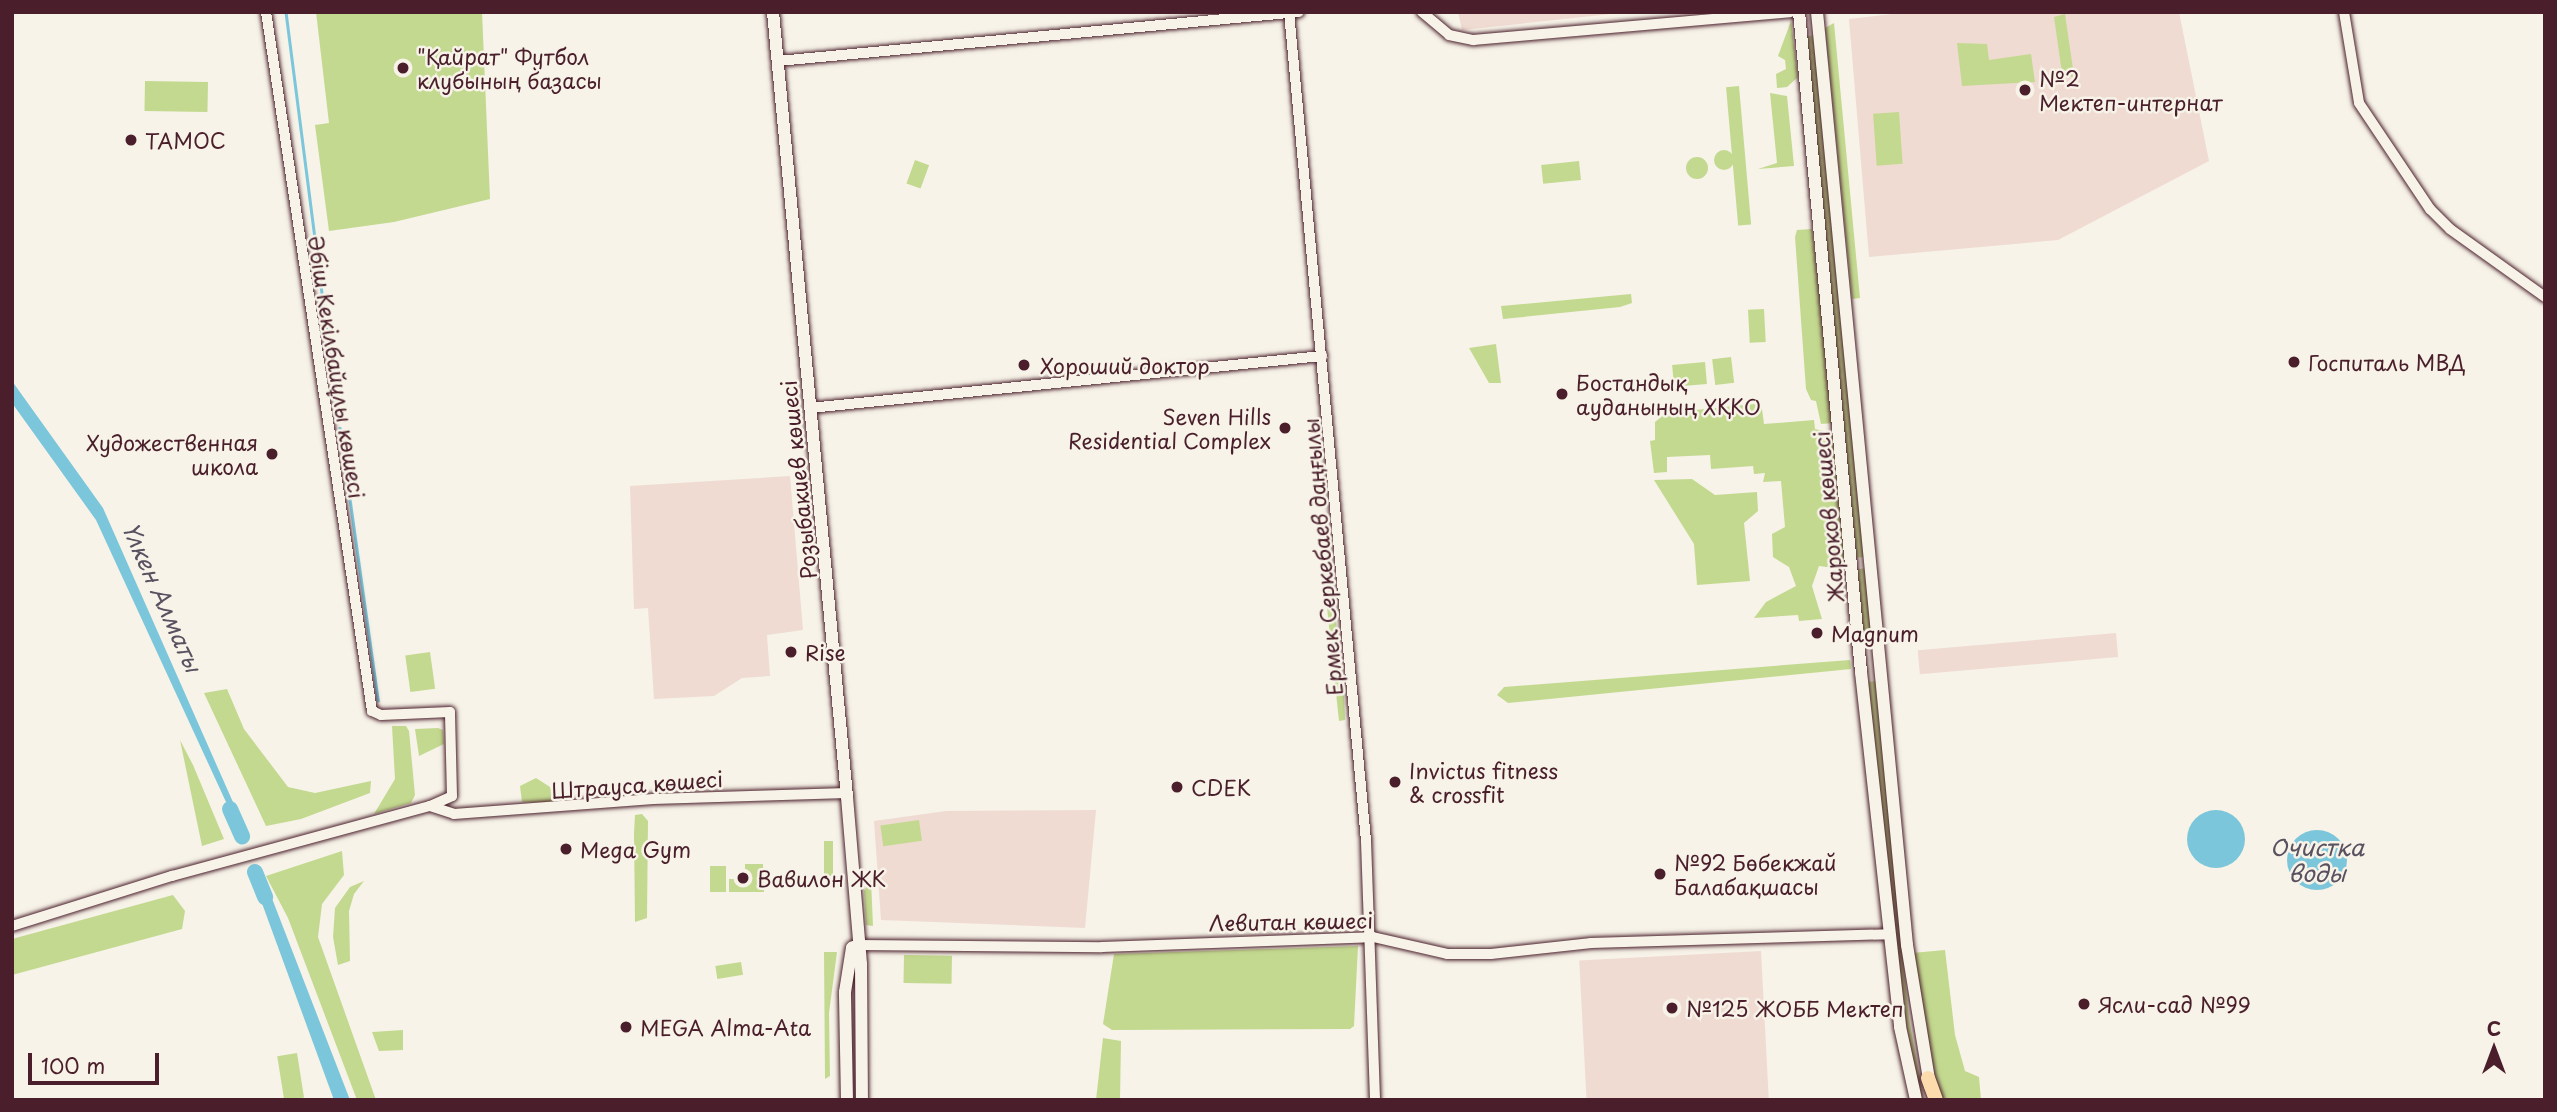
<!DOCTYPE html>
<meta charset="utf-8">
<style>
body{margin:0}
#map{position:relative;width:2557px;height:1112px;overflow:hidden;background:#f7f3e8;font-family:"Playpen Sans",sans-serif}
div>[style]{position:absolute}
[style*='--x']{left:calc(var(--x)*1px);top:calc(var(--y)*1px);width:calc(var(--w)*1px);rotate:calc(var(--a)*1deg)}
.built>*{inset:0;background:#efdbd1;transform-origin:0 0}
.green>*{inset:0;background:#c3d98f;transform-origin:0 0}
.round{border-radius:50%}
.water>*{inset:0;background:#7cc6db}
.stream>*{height:2.5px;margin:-1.25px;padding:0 1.25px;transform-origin:1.25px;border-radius:1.25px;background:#7cc6db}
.river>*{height:16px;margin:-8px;padding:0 8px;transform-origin:8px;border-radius:8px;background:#7cc6db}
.roads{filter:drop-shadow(0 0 2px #4a1f2b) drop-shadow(0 0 2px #4a1f2b)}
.tertiary>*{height:10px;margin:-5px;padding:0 5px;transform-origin:5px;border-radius:5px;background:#f7f3e8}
.secondary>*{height:12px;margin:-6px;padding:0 6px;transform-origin:6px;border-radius:6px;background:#f7f3e8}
.primary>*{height:14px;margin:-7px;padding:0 7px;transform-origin:7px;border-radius:7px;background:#fcdcac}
.dots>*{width:19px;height:19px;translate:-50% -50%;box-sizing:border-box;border:4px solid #f7f3e8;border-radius:50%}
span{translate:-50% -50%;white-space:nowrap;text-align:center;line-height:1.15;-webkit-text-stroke:5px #f7f3e8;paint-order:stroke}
.poi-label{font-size:21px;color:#4a1f2b}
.left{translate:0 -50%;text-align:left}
.right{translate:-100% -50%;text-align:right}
.street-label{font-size:21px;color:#4a1f2b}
.water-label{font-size:23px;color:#595160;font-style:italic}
.frame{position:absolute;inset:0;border:14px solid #4a1f2b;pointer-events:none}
.north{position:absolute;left:2459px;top:1014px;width:70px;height:70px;-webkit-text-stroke:5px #f7f3e8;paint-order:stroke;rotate:0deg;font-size:19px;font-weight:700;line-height:28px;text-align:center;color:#4a1f2b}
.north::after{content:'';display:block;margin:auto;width:24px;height:32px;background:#4a1f2b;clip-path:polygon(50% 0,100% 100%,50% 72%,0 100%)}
.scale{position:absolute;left:28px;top:1053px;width:131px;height:32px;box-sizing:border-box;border:4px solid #4a1f2b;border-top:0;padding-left:9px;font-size:21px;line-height:24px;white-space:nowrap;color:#4a1f2b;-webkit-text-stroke:5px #f7f3e8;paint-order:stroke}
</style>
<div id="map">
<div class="built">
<div style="clip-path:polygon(1458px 12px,1630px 12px,1462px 30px)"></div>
<div style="clip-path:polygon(1910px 12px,2179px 12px,2209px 161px,2058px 240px,1869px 257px,1849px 19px)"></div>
<div style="clip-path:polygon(790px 476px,803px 630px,767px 635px,770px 676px,742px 678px,714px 696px,654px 699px,648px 608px,634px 609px,630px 486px)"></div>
<div style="left:2116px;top:633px;width:24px;height:199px;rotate:85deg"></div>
<div style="clip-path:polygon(1096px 810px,1085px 928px,881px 920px,874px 821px,946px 811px)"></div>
<div style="left:1761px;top:951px;width:149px;height:182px;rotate:87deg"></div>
</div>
<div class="green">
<div style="clip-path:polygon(316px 12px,482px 12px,490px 199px,394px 222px,329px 231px,315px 125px,329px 123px)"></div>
<div style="clip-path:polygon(2065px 14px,2074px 76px,2072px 77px,2062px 73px,2054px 17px)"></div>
<div style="clip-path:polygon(1791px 21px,1798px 77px,1787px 87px,1777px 88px,1776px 74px,1786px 69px,1785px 60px,1778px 56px)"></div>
<div style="clip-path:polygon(1834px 23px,1860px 298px,1852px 299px,1825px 28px)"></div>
<div style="left:1819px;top:35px;width:524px;height:18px;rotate:85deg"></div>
<div style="clip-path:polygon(1957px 43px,1987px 44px,1989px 60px,2031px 54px,2035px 82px,1962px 86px)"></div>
<div style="left:145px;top:81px;width:63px;height:30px;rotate:1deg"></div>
<div style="left:1739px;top:86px;width:139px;height:13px;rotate:85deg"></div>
<div style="clip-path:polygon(1770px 93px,1787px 96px,1794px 166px,1758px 169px,1777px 163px)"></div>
<div style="left:1899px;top:112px;width:52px;height:26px;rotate:86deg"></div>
<div class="round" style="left:1714px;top:150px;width:20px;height:20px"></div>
<div class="round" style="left:1686px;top:157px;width:22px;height:22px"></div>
<div style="left:915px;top:160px;width:15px;height:25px;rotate:20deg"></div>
<div style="left:1579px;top:161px;width:19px;height:38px;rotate:84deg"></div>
<div style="clip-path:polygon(1812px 229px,1833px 402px,1833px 423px,1821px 424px,1816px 401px,1811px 400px,1806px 389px,1795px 237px,1797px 230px)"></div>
<div style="clip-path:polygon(1631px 294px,1632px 303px,1620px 307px,1503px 319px,1501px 306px)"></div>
<div style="left:1764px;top:309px;width:33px;height:16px;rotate:87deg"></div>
<div style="clip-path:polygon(1496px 344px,1501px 383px,1489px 383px,1469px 348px)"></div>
<div style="left:1731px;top:357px;width:26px;height:19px;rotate:83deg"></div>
<div style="left:1705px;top:362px;width:22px;height:33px;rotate:85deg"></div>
<div style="clip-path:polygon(1754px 404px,1762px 409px,1764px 424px,1814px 420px,1815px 429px,1831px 433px,1837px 441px,1847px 562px,1834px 568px,1819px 566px,1812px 586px,1822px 619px,1799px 621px,1798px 615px,1754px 618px,1766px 602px,1796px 586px,1789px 567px,1773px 557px,1772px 534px,1785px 527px,1781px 481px,1763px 482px,1765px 473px,1754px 474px,1753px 466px,1711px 469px,1710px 455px,1667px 457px,1667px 472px,1654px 473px,1650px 441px,1655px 440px,1655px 422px,1666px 413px)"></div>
<div style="clip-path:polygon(1692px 479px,1715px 495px,1757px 492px,1758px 511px,1744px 523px,1750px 581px,1697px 585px,1694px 544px,1654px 480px)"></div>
<div style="clip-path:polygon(1329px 559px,1344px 693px,1345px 720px,1339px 721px,1322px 560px)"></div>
<div style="left:1870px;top:568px;width:77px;height:17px;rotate:85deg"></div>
<div style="left:430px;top:652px;width:37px;height:25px;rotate:82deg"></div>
<div style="clip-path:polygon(1850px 660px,1851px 669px,1508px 703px,1497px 695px,1504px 687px)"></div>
<div style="clip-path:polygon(1876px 681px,1909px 1018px,1924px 1100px,1920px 1098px,1905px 1018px,1868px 682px)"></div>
<div style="clip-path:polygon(227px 689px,244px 729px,288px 787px,315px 793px,371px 781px,370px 793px,301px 819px,266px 826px,204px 693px)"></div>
<div style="clip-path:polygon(392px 726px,406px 726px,409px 731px,415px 795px,411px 803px,374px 814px,395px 779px)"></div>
<div style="clip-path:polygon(438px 728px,443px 730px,444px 744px,419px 756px,415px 729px)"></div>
<div style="clip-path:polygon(180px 740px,193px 765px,224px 839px,202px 846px)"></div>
<div style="clip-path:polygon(536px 778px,550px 787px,556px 803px,522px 802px,520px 786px)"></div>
<div style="clip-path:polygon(642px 814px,648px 821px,647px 918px,635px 922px,634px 833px,635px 815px)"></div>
<div style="left:919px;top:820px;width:21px;height:39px;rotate:82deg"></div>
<div style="left:824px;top:841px;width:9px;height:35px"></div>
<div style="clip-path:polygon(342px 851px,344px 875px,322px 904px,318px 937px,376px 1100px,357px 1100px,288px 918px,266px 876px)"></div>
<div style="clip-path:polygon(745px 864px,763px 864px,764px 892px,729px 892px,729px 879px,745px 879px)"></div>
<div style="left:710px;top:866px;width:16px;height:26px"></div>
<div style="clip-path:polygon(871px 880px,873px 926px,866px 925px,864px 891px)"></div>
<div style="clip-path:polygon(364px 881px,354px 894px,349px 911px,350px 961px,338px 965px,333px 937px,335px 908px,350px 887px)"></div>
<div style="clip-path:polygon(173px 895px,185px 911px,182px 929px,12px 975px,12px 939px)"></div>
<div style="clip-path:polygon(1358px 946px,1354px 1026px,1350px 1029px,1112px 1030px,1103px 1024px,1114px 954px)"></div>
<div style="clip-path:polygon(1945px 950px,1955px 1035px,1965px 1071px,1979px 1077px,1981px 1100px,1940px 1100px,1926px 1041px,1912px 953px)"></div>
<div style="clip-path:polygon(824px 952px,837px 952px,829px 1013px,830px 1076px,825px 1079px)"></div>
<div style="left:904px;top:955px;width:48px;height:28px;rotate:1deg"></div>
<div style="left:741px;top:962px;width:13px;height:26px;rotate:81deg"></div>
<div style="clip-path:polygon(403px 1030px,403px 1050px,379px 1051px,372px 1032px)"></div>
<div style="clip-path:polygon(1103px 1038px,1121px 1041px,1120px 1100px,1096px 1100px)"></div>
<div style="left:297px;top:1053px;width:45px;height:20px;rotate:81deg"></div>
</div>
<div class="water">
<div style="clip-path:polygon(12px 381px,103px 508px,240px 818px,238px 828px,96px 520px,12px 403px)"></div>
<div class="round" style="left:2187px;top:810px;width:58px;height:58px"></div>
<div class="round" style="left:2287px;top:830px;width:60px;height:60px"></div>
<div style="clip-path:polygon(257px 877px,266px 883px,350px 1100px,334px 1100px,256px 887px)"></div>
</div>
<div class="stream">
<div style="--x:286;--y:12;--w:407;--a:82.7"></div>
<div style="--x:340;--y:428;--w:275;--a:82"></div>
</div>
<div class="river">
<div style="--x:230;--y:809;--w:30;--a:66"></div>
<div style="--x:255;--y:872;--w:27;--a:68"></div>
</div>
<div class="roads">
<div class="tertiary">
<div style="--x:1289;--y:12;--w:833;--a:84.69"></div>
<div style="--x:1366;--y:841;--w:259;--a:88"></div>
<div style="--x:1422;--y:12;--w:35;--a:40"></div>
<div style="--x:1449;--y:35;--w:25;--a:12"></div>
<div style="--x:1473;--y:40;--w:318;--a:-5"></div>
<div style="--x:2344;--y:12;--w:92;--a:80.6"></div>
<div style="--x:2359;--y:103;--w:128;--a:56.2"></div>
<div style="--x:2430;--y:209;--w:28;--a:45"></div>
<div style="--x:2450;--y:229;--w:117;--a:35.6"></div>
<div style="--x:778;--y:61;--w:523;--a:-5.37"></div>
<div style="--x:810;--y:408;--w:515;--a:-5.8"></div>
<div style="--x:430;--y:806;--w:25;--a:18"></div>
<div style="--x:454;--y:814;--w:200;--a:-4.3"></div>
<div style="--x:653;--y:799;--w:194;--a:-1.8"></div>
<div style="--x:12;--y:926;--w:168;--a:-17.4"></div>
<div style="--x:172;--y:876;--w:267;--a:-15.2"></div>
<div style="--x:430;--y:806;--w:24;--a:-24"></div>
<div style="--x:452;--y:796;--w:84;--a:-91.4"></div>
<div style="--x:450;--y:712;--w:69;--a:177.5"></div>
<div style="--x:381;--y:715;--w:10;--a:-156"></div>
<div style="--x:372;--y:711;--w:707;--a:-98.62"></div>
<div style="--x:858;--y:945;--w:244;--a:0.5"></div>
<div style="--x:1102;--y:947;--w:271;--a:-2.1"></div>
<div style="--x:1373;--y:937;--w:76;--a:12.9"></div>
<div style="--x:1447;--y:954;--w:44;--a:0"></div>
<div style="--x:1491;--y:954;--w:101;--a:-6.3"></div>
<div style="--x:1591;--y:943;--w:299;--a:-1.7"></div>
</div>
<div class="secondary">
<div style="--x:773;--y:12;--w:788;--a:84.61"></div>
<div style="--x:847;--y:797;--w:168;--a:85.2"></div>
<div style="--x:861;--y:964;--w:136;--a:89.6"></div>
<div style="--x:1799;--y:12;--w:663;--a:84.63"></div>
<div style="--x:1861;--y:672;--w:357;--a:83.7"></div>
<div style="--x:1900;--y:1027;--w:75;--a:77.6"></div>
<div style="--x:1817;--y:12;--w:937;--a:84.49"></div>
<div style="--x:1907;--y:945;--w:143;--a:80.7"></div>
<div style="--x:847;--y:1100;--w:108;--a:-91.1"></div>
<div style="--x:845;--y:992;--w:45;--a:-81"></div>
<div style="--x:852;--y:948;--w:7;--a:-27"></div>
</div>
<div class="primary">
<div style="--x:1928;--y:1078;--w:23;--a:70"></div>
</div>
</div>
<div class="dots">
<div style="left:403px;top:68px;background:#4a1f2b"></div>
<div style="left:2025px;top:90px;background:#4a1f2b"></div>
<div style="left:131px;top:140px;background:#4a1f2b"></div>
<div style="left:2294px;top:362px;background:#4a1f2b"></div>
<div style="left:1024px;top:365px;background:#4a1f2b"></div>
<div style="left:1562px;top:394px;background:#4a1f2b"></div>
<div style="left:1285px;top:428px;background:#4a1f2b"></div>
<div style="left:272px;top:454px;background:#4a1f2b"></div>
<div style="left:1817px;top:633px;background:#4a1f2b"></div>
<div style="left:791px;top:652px;background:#4a1f2b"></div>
<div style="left:1395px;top:782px;background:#4a1f2b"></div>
<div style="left:1177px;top:787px;background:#4a1f2b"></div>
<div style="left:566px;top:849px;background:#4a1f2b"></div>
<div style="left:1660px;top:874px;background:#4a1f2b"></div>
<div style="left:743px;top:878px;background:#4a1f2b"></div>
<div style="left:2084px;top:1004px;background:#4a1f2b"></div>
<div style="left:1672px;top:1008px;background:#4a1f2b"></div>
<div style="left:626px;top:1027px;background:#4a1f2b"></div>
</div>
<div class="poi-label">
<span class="left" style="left:417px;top:68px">"Қайрат" Футбол<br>клубының базасы</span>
<span class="left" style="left:2039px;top:90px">№2<br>Мектеп-интернат</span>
<span class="left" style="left:145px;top:140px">ТАМОС</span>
<span class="left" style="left:2308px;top:362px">Госпиталь МВД</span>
<span class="left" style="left:1040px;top:365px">Хороший доктор</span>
<span class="left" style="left:1576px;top:394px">Бостандық<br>ауданының ХҚКО</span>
<span class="right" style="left:1271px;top:428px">Seven Hills<br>Residential Complex</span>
<span class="right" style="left:258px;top:454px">Художественная<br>школа</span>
<span class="left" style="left:1831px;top:633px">Magnum</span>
<span class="left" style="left:805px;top:652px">Rise</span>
<span class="left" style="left:1409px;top:782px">Invictus fitness<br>&amp; crossfit</span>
<span class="left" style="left:1191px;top:787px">CDEK</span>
<span class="left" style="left:580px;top:849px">Mega Gym</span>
<span class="left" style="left:1674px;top:874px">№92 Бөбекжай<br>Балабақшасы</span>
<span class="left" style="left:757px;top:878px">Вавилон ЖК</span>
<span class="left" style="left:2098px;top:1004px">Ясли-сад №99</span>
<span class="left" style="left:1686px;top:1008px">№125 ЖОББ Мектеп</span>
<span class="left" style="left:640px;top:1027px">MEGA Alma-Ata</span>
</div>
<div class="street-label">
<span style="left:337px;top:367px;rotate:81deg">Әбіш Кекілбайұлы көшесі</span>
<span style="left:798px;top:480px;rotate:-96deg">Розыбакиев көшесі</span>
<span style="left:1828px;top:517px;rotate:-95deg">Жароков көшесі</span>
<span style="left:1322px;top:557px;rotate:-95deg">Ермек Серкебаев даңғылы</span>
<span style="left:637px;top:784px;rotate:-4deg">Штрауса көшесі</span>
<span style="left:1291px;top:921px;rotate:-1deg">Левитан көшесі</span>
</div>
<div class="water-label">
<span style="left:162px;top:597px;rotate:66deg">Үлкен Алматы</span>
<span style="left:2317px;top:860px">Очистка<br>воды</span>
</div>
<div class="frame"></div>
<div class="north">С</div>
<div class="scale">100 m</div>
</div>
